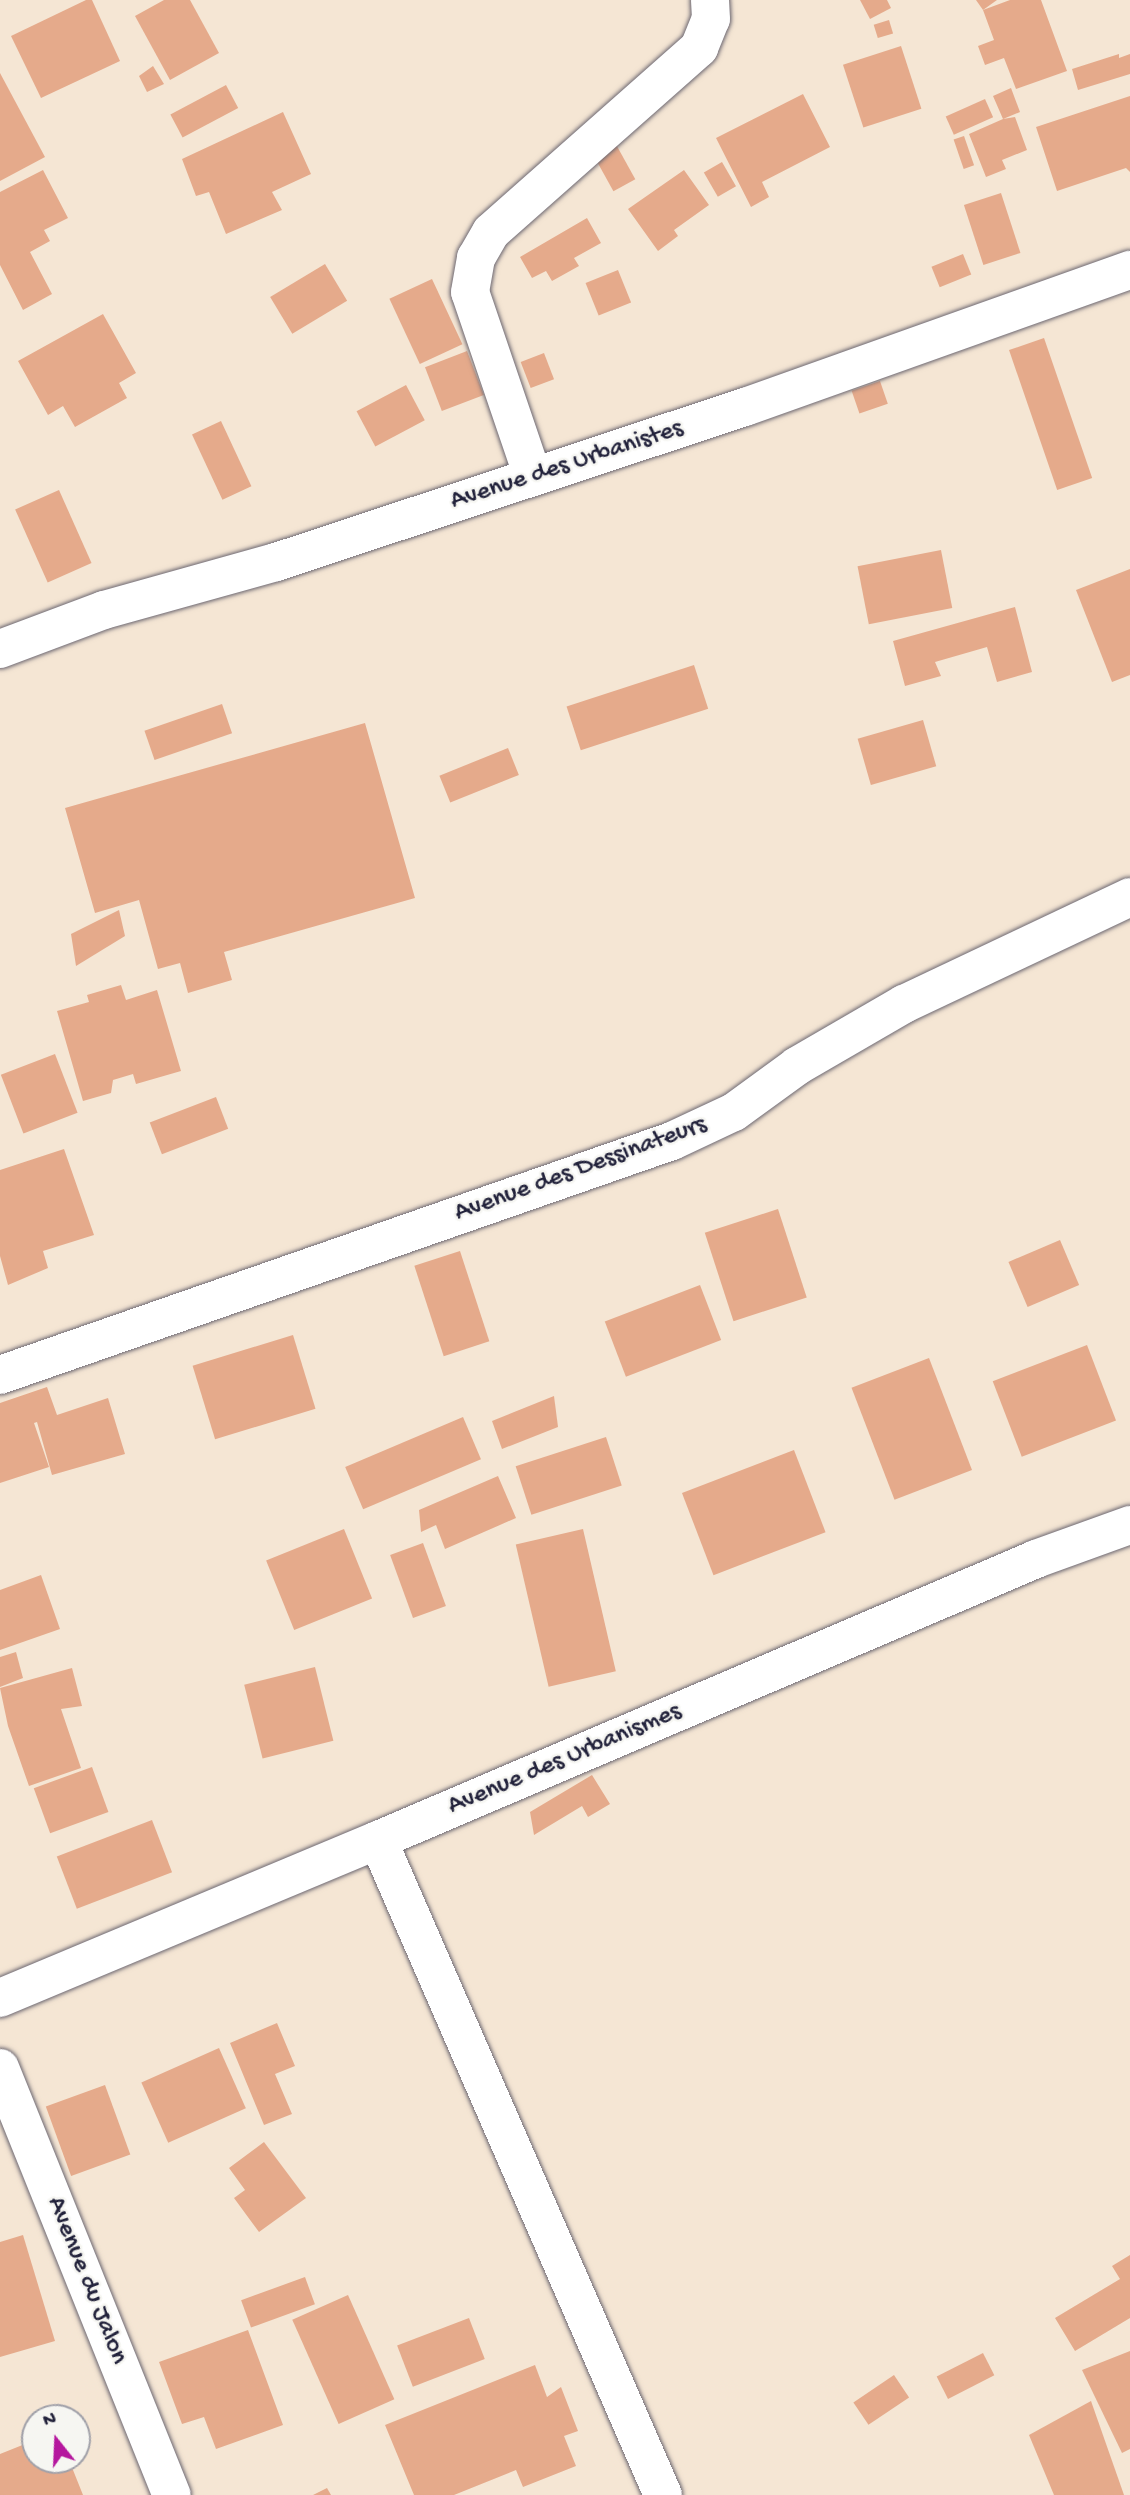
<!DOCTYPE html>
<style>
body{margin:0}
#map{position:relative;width:1130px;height:2495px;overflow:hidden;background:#f5e6d4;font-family:"Gochi Hand",sans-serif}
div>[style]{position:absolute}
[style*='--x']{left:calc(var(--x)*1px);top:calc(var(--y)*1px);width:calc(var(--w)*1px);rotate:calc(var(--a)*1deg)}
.building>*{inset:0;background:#e5aa8b;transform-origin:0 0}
.roads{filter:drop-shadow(0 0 2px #6c6771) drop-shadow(0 0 2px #6c6771)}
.street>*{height:38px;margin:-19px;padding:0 19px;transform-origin:19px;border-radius:19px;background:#fff}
span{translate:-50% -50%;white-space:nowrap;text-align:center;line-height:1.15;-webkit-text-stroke:5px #f6f6f2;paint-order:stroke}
.street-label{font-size:26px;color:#22223b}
.north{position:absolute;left:21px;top:2404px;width:70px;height:70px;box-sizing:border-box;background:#f6f6f2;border:2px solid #a1a1a9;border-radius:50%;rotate:342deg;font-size:19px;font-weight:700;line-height:28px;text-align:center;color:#22223b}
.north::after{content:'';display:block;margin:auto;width:24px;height:32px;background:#b5179e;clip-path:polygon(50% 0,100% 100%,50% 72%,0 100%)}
</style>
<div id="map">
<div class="building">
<div style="clip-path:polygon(86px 0,92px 0,120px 61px,41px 98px,11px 36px)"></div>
<div style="clip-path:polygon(164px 0,190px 0,219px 53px,170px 80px,135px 16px)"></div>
<div style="clip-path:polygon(860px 0,887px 0,891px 8px,870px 19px)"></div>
<div style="clip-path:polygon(976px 0,997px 0,983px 10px)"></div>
<div style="clip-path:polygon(1010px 0,1041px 0,1067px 71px,1016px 89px,1004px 58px,985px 65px,978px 46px,994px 40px,983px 10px)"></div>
<div style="left:889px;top:20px;width:14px;height:16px;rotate:73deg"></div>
<div style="left:901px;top:46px;width:66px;height:61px;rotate:72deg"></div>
<div style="clip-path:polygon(1119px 54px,1119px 58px,1130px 54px,1130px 74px,1078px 90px,1072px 69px)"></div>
<div style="clip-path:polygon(153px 66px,164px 84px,147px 92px,139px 76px)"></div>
<div style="clip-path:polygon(0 73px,45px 157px,0 181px)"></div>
<div style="left:226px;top:85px;width:26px;height:63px;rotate:62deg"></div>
<div style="clip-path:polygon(1011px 88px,1020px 112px,1003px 119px,1015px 117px,1027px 150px,1002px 160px,1006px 169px,986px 177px,969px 134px,1003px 119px,993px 96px)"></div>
<div style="clip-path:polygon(803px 94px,830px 147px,762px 182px,769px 197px,751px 207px,716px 138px)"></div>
<div style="clip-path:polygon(1130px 96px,1130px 172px,1126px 168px,1057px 191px,1036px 127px)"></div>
<div style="left:985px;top:99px;width:20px;height:43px;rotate:66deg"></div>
<div style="clip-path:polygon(283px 112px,311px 174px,272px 192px,282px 210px,226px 234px,209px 192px,196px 196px,182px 159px)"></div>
<div style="left:964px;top:136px;width:31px;height:11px;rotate:71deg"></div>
<div style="left:613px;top:139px;width:46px;height:25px;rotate:61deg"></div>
<div style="left:722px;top:162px;width:28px;height:21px;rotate:60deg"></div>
<div style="clip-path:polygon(43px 170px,68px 218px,44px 230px,50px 241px,30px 252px,52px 294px,23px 310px,0 265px,0 192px)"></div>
<div style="clip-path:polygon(684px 170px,709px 205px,674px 230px,678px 236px,658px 251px,628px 209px)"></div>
<div style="left:1001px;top:193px;width:63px;height:39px;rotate:72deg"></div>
<div style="clip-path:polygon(587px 218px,601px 243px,574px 258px,579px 266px,552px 281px,546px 271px,532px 278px,520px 257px)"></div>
<div style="left:963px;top:254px;width:22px;height:34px;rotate:68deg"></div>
<div style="left:325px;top:264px;width:43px;height:64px;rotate:59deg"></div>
<div style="left:618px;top:270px;width:35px;height:35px;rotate:68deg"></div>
<div style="left:432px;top:279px;width:72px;height:47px;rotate:65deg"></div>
<div style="clip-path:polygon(103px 314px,136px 373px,119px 383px,127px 398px,75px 427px,63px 406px,48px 415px,18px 361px)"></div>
<div style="left:1044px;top:338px;width:148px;height:37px;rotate:71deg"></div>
<div style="left:467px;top:351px;width:47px;height:45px;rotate:69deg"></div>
<div style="left:544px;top:353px;width:28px;height:25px;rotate:69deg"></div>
<div style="left:880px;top:381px;width:24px;height:30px;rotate:71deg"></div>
<div style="left:406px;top:385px;width:40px;height:56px;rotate:62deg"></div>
<div style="left:221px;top:421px;width:72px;height:32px;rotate:65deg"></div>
<div style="left:59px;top:490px;width:80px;height:48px;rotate:66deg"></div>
<div style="left:941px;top:550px;width:59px;height:85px;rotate:79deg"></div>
<div style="clip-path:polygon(1130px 569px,1130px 675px,1112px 682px,1076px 590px)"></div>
<div style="clip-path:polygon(1015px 607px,1032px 672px,997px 682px,987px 647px,935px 662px,941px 676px,905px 686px,893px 641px)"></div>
<div style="left:694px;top:665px;width:46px;height:134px;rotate:72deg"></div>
<div style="left:222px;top:704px;width:31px;height:82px;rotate:71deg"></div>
<div style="left:923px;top:720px;width:48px;height:68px;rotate:74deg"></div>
<div style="clip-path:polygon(365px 723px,415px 898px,224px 952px,232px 980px,188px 993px,180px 963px,158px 969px,139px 900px,95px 913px,65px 808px)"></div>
<div style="left:508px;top:748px;width:29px;height:74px;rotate:68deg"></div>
<div style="clip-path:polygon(119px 910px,125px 936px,76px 966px,71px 934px)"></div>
<div style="clip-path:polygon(121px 985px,126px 1000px,157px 990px,181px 1071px,136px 1084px,133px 1074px,113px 1080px,111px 1093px,83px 1101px,57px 1011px,89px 1002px,87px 995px)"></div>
<div style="left:55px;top:1054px;width:63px;height:58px;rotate:69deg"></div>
<div style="left:216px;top:1097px;width:34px;height:71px;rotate:69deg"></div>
<div style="clip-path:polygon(64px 1149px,94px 1235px,43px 1251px,48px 1268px,8px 1285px,0 1256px,0 1170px)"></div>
<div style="left:778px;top:1209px;width:93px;height:77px;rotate:72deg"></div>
<div style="left:1060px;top:1240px;width:49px;height:56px;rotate:67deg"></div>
<div style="left:460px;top:1251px;width:95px;height:48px;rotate:72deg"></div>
<div style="left:700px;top:1285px;width:59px;height:102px;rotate:69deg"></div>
<div style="left:293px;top:1335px;width:77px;height:105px;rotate:73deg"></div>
<div style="left:1087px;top:1345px;width:81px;height:101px;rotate:69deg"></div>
<div style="left:929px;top:1358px;width:120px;height:83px;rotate:69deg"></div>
<div style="clip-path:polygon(47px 1387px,57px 1415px,108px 1398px,125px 1454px,52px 1475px,37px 1422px,34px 1423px,49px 1467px,0 1483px,0 1403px)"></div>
<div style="clip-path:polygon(554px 1396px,558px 1427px,502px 1449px,492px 1421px)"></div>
<div style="left:463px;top:1417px;width:46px;height:128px;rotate:67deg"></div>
<div style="left:606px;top:1437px;width:51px;height:95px;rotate:72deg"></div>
<div style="left:794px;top:1450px;width:88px;height:120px;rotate:69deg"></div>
<div style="clip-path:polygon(498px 1476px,516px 1518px,445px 1549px,436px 1525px,421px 1532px,419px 1510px)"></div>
<div style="left:344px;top:1529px;width:75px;height:84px;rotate:68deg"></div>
<div style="left:583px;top:1529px;width:146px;height:69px;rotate:77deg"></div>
<div style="left:423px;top:1543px;width:67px;height:35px;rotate:70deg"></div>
<div style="clip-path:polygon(41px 1575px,60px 1629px,0 1650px,0 1590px)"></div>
<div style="clip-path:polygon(16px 1652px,23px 1678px,0 1687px,0 1657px)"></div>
<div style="left:315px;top:1667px;width:76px;height:73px;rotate:76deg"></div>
<div style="clip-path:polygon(72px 1668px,82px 1706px,61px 1709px,81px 1768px,29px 1786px,8px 1726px,0 1688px)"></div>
<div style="left:92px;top:1767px;width:48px;height:62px;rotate:70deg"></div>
<div style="clip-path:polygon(592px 1775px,610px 1804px,588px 1817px,582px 1806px,534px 1835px,530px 1812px)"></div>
<div style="left:152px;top:1820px;width:56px;height:102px;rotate:69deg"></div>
<div style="clip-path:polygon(277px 2023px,295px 2066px,275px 2074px,292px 2114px,264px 2125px,230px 2043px)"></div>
<div style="left:219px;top:2048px;width:66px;height:85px;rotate:66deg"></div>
<div style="left:105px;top:2085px;width:74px;height:63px;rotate:70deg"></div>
<div style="clip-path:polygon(264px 2142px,306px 2198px,259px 2232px,234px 2198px,245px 2190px,229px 2168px)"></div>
<div style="clip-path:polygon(23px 2235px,55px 2341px,0 2357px,0 2242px)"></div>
<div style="clip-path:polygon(1130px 2255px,1130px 2318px,1075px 2351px,1055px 2318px,1120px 2279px,1112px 2266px)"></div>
<div style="left:305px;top:2277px;width:29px;height:68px;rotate:70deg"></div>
<div style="left:348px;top:2295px;width:114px;height:61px;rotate:66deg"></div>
<div style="left:469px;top:2318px;width:44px;height:77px;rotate:69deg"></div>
<div style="clip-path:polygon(248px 2330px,283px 2425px,216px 2449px,204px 2417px,182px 2424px,159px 2362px)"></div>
<div style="clip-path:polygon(1130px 2351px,1130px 2449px,1122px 2453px,1082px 2370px)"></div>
<div style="left:983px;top:2353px;width:25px;height:52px;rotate:63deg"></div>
<div style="clip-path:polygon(535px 2365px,547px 2397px,561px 2387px,578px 2431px,564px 2436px,576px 2466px,523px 2487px,516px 2470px,454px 2495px,414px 2495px,385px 2425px)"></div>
<div style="left:894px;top:2375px;width:27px;height:49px;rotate:56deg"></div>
<div style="clip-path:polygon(1091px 2401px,1124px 2495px,1054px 2495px,1029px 2435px)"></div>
<div style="clip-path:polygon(35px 2440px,35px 2460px,69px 2460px,83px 2495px,0 2495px,0 2454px)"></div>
<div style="clip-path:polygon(327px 2488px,331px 2495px,313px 2495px)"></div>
</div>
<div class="roads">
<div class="street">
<div style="--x:533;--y:477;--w:195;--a:-108.8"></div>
<div style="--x:470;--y:292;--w:35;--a:-80"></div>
<div style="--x:476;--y:258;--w:30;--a:-60"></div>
<div style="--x:491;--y:232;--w:278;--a:-41.5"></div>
<div style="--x:699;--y:48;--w:31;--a:-68"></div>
<div style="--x:711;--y:19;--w:19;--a:-93"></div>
<div style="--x:0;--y:649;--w:111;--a:-20.6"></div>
<div style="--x:104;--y:610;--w:179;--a:-15.6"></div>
<div style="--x:276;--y:562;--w:494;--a:-18.3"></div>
<div style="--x:745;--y:407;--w:409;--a:-19.6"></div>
<div style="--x:0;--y:1375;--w:712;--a:-19.2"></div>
<div style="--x:672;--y:1141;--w:68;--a:-25.1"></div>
<div style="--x:734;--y:1112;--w:78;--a:-36.1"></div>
<div style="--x:797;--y:1066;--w:124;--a:-30.1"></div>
<div style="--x:904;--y:1004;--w:250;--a:-25.3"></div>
<div style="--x:378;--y:1840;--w:714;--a:66.49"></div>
<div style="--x:0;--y:1998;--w:410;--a:-22.7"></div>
<div style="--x:378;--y:1840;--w:715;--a:-23.12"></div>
<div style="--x:1036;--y:1559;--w:100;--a:-19.9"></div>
<div style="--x:0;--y:2068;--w:460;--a:68.1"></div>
</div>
</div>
<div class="street-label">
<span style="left:567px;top:466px;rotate:-18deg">Avenue des Urbanistes</span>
<span style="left:581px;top:1170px;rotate:-20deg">Avenue des Dessinateurs</span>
<span style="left:565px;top:1760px;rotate:-23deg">Avenue des Urbanismes</span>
<span style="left:86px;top:2281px;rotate:68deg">Avenue du Jalon</span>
</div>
<div class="north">N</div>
</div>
